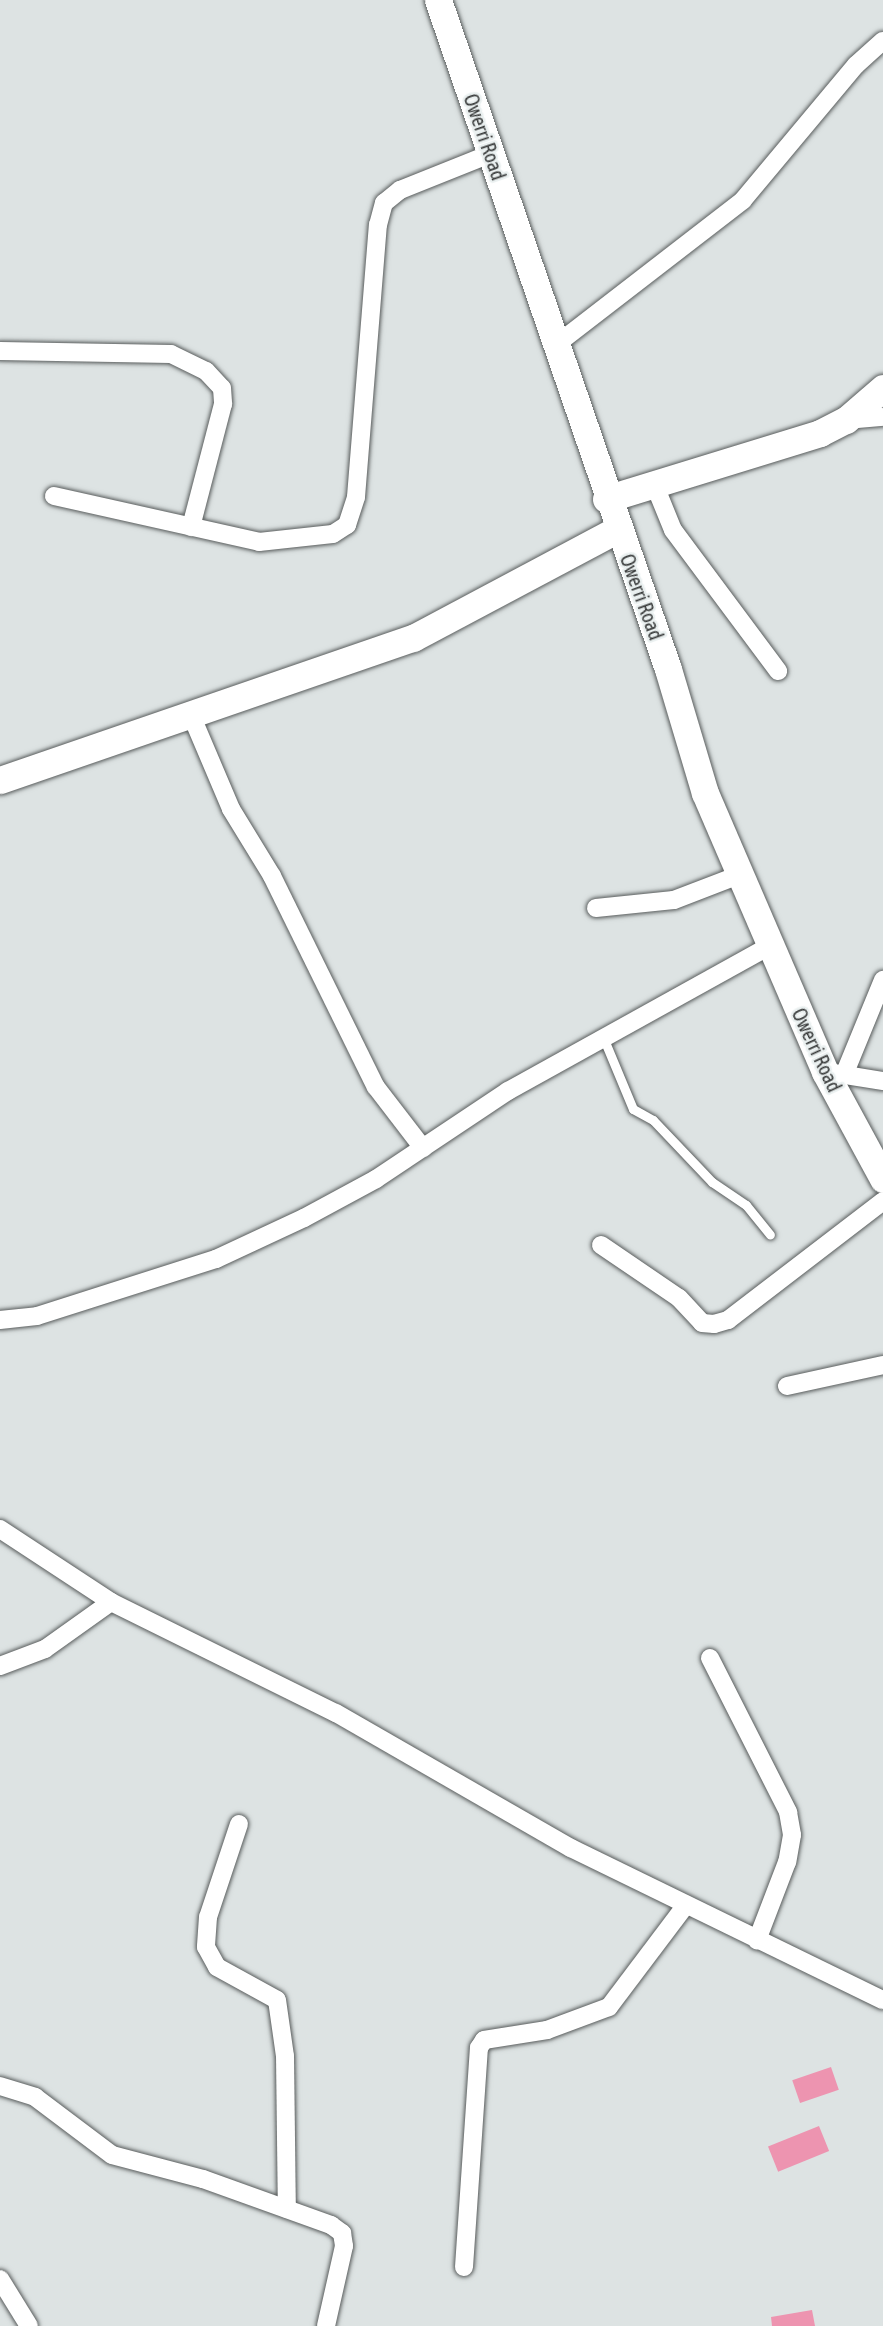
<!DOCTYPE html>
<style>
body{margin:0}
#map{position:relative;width:883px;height:2326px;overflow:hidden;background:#dde3e3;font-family:"Asap Condensed",sans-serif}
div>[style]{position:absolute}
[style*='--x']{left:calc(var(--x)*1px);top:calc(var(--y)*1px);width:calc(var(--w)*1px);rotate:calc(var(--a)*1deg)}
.building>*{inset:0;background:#ed94b0;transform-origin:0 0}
.roads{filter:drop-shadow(0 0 2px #585c5c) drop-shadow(0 0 2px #585c5c)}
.lane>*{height:9px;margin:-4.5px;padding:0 4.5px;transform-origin:4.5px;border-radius:4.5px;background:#fff}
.street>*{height:18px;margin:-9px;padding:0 9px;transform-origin:9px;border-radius:9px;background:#fff}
.secondary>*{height:27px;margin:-13.5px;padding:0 13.5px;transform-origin:13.5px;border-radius:13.5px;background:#fff}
span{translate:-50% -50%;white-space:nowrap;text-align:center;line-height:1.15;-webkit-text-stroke:5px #eaf0f0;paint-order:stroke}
.street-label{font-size:20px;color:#383a3a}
</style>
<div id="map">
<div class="building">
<div style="left:831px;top:2067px;width:24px;height:41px;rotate:71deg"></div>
<div style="left:819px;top:2126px;width:27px;height:55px;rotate:68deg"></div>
<div style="clip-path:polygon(812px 2310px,815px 2326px,772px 2326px,771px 2317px)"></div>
</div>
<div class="roads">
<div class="lane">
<div style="--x:603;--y:1037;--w:78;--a:67.4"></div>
<div style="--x:633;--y:1109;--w:23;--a:29"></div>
<div style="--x:653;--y:1120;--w:86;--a:46.4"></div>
<div style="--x:712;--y:1182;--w:41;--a:34.1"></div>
<div style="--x:746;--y:1205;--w:38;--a:51"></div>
</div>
<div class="street">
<div style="--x:557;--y:344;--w:235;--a:-37.7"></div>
<div style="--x:743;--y:200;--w:176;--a:-50.1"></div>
<div style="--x:856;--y:65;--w:36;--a:-42"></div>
<div style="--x:0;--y:351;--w:171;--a:1"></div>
<div style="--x:171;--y:354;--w:39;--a:26"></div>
<div style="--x:206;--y:371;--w:23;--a:47"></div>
<div style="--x:222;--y:388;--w:16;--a:86"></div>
<div style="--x:223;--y:404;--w:127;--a:104.6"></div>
<div style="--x:846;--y:420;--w:37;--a:-5"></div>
<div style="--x:653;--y:481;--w:53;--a:67.8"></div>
<div style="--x:673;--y:530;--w:176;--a:53.3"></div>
<div style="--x:54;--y:496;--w:210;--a:12.6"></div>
<div style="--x:259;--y:542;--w:74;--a:-6.2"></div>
<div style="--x:333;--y:534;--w:17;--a:-33"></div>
<div style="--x:347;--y:525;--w:29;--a:-72"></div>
<div style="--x:356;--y:497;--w:273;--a:-85.4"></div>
<div style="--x:378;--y:225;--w:23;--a:-75"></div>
<div style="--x:384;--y:203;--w:21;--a:-39"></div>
<div style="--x:400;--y:190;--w:97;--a:-21.8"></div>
<div style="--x:192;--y:717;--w:100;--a:67"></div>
<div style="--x:231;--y:809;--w:79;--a:58.5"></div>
<div style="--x:272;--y:876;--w:235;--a:63.8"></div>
<div style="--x:376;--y:1087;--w:77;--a:52.4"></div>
<div style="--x:596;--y:908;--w:78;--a:-5.9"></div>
<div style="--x:674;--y:900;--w:70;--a:-21"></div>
<div style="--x:833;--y:1073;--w:51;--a:9.1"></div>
<div style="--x:844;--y:1075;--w:103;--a:-67.7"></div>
<div style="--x:601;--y:1245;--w:94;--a:34.2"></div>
<div style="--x:679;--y:1298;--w:34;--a:47"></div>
<div style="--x:702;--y:1323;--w:12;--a:5"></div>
<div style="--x:714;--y:1324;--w:15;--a:-16"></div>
<div style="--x:728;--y:1320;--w:195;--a:-37.5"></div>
<div style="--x:0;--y:1320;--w:37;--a:-6"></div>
<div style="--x:37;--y:1316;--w:188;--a:-17.7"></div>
<div style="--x:216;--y:1259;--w:97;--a:-25"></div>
<div style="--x:304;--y:1218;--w:82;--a:-28.4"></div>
<div style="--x:376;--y:1179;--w:159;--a:-33.7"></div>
<div style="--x:508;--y:1091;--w:299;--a:-29"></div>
<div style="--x:787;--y:1386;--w:98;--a:-12.3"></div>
<div style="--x:0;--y:1529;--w:133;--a:33.3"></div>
<div style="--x:111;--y:1602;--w:251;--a:26.3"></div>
<div style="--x:336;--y:1713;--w:271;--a:29.9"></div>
<div style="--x:571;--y:1848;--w:347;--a:26"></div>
<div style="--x:710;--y:1658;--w:173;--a:63.1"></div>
<div style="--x:788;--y:1812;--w:23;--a:80"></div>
<div style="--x:792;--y:1835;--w:27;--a:100"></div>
<div style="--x:787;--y:1862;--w:84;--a:111"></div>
<div style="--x:0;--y:1666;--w:48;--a:-20.7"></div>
<div style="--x:45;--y:1649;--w:81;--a:-35.5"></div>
<div style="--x:239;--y:1824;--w:98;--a:108.4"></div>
<div style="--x:208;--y:1917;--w:30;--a:94"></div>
<div style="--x:206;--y:1947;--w:23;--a:61"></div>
<div style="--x:217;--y:1967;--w:68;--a:28.8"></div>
<div style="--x:277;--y:2000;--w:57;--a:81.9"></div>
<div style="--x:285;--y:2056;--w:153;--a:89.3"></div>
<div style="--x:0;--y:2086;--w:37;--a:17"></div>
<div style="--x:35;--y:2097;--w:96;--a:37"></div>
<div style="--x:112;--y:2155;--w:94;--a:14.8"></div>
<div style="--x:203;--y:2179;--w:136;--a:19.8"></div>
<div style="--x:331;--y:2225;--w:14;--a:36"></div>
<div style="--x:342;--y:2233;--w:13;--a:81"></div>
<div style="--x:344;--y:2246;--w:82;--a:102.7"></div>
<div style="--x:464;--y:2267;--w:220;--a:-86.1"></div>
<div style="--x:479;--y:2048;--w:9;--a:-58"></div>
<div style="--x:484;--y:2040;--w:64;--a:-9"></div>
<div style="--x:547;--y:2030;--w:66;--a:-20.4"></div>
<div style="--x:609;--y:2007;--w:128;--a:-53"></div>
<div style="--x:0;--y:2279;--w:55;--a:58.3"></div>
</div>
<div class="secondary">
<div style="--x:438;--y:0;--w:707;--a:71.03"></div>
<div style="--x:668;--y:669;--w:129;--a:73.4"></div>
<div style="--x:705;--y:793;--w:304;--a:66.7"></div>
<div style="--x:825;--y:1072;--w:122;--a:61.5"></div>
<div style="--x:606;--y:499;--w:224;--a:-17.1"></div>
<div style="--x:820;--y:433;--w:29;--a:-27"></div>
<div style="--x:846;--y:420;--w:49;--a:-40.9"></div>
<div style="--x:0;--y:780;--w:437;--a:-19"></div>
<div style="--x:413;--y:638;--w:232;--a:-28"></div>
</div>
</div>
<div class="street-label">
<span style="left:485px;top:137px;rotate:71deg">Owerri Road</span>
<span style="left:642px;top:597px;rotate:70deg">Owerri Road</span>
<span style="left:817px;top:1050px;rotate:65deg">Owerri Road</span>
</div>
</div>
